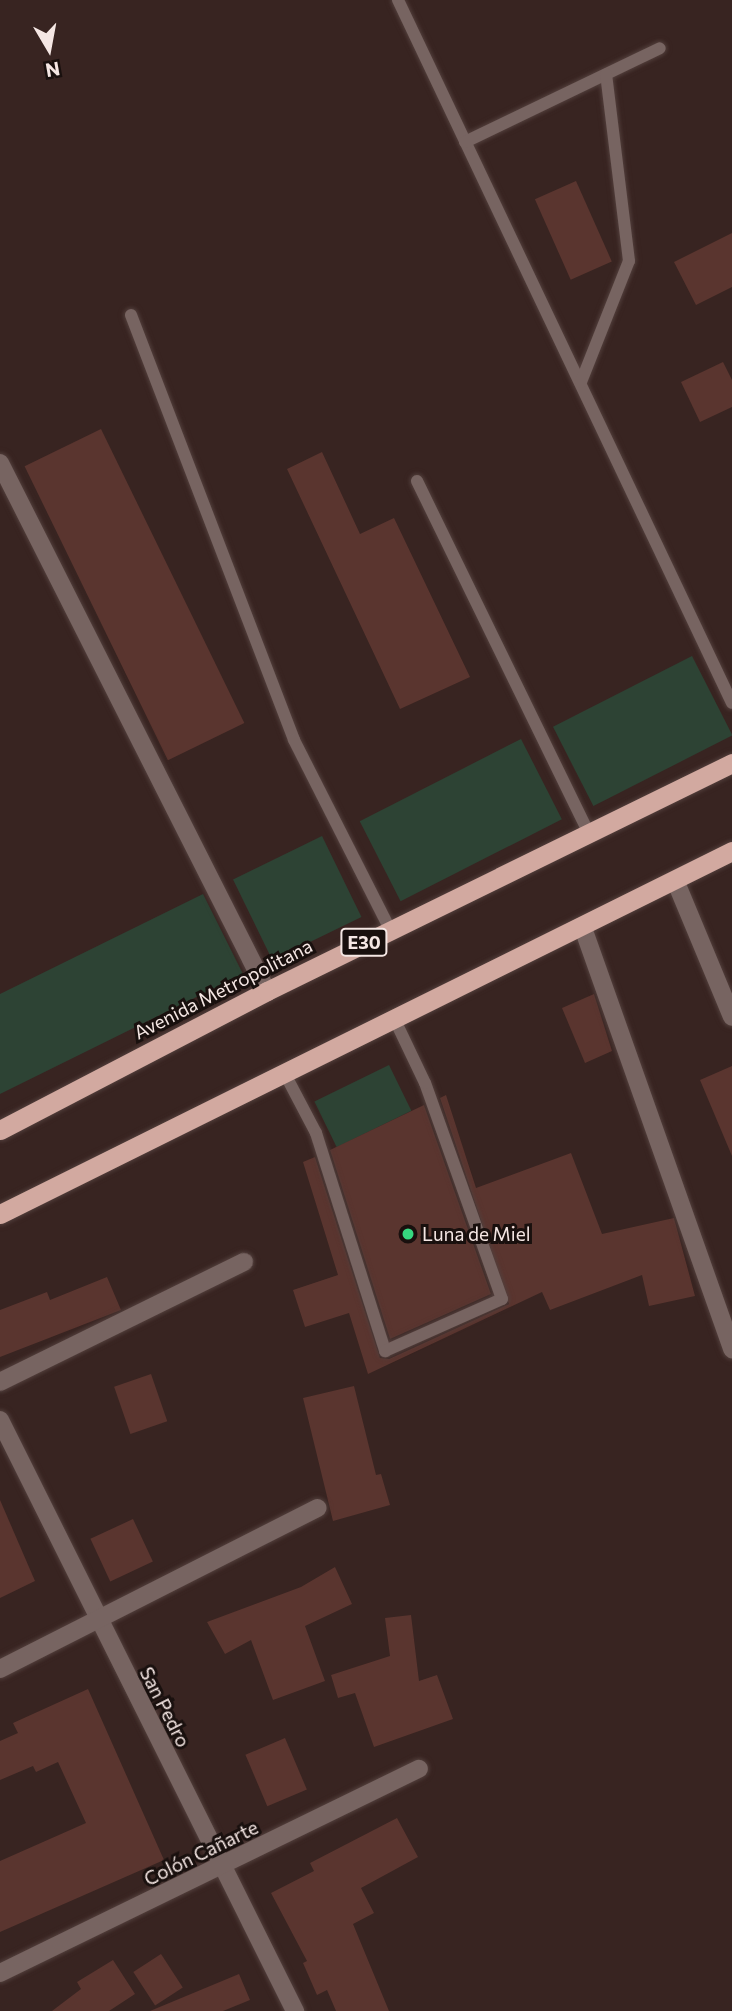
<!DOCTYPE html>
<meta charset="utf-8">
<style>
body{margin:0}
#map{position:relative;width:732px;height:2011px;overflow:hidden;background:#382421;font-family:Commissioner,sans-serif}
div>[style]{position:absolute}
[style*='--x']{left:calc(var(--x)*1px);top:calc(var(--y)*1px);width:calc(var(--w)*1px);rotate:calc(var(--a)*1deg)}
.green>*{inset:0;background:#2d4334;transform-origin:0 0}
.building>*{inset:0;background:#5a352f;transform-origin:0 0}
.roads{filter:drop-shadow(0 0 2px #523f3c) drop-shadow(0 0 2px #523f3c)}
.service>*{height:12px;margin:-6px;padding:0 6px;transform-origin:6px;border-radius:6px;background:#776461}
.minor>*{height:18px;margin:-9px;padding:0 9px;transform-origin:9px;border-radius:9px;background:#776461}
.trunk>*{height:19px;margin:-9.5px;padding:0 9.5px;transform-origin:9.5px;border-radius:9.5px;background:#d2a9a0}
.dots>*{width:19px;height:19px;translate:-50% -50%;box-sizing:border-box;border:4px solid #19100e;border-radius:50%}
span{translate:-50% -50%;white-space:nowrap;text-align:center;line-height:1.15;-webkit-text-stroke:6px #19100e;paint-order:stroke}
.shield-label span{padding:2px 5px;background:#19100e;border:2px solid;border-radius:5px;-webkit-text-stroke-width:0}
.shield-label{font-size:18px;color:#f5e7e4;font-weight:700}
.street-label{font-size:19px;color:#f5e7e4}
.poi-label{font-size:19px;color:#f5e7e4}
.left{translate:0 -50%;text-align:left}
.north{position:absolute;left:14px;top:14px;width:70px;height:70px;-webkit-text-stroke:5px #19100e;paint-order:stroke;rotate:170deg;font-size:19px;font-weight:700;line-height:28px;text-align:center;color:#f5e7e4}
.north::after{content:'';display:block;margin:auto;width:24px;height:32px;background:#f5e7e4;clip-path:polygon(50% 0,100% 100%,50% 72%,0 100%)}
</style>
<div id="map">
<div class="green">
<div style="left:692px;top:656px;width:89px;height:156px;rotate:63deg"></div>
<div style="left:521px;top:739px;width:90px;height:181px;rotate:63deg"></div>
<div style="left:322px;top:836px;width:90px;height:99px;rotate:64deg"></div>
<div style="clip-path:polygon(203px 894px,243px 974px,0 1094px,0 994px)"></div>
<div style="left:389px;top:1065px;width:51px;height:83px;rotate:64deg"></div>
</div>
<div class="building">
<div style="left:576px;top:181px;width:88px;height:45px;rotate:66deg"></div>
<div style="clip-path:polygon(732px 233px,732px 287px,696px 305px,674px 262px)"></div>
<div style="clip-path:polygon(723px 362px,732px 380px,732px 407px,700px 422px,681px 382px)"></div>
<div style="left:101px;top:429px;width:327px;height:85px;rotate:64deg"></div>
<div style="clip-path:polygon(322px 452px,360px 534px,394px 518px,470px 677px,400px 709px,287px 469px)"></div>
<div style="clip-path:polygon(594px 994px,612px 1051px,585px 1063px,562px 1008px)"></div>
<div style="clip-path:polygon(732px 1066px,732px 1156px,700px 1080px)"></div>
<div style="clip-path:polygon(446px 1095px,476px 1188px,571px 1153px,602px 1234px,674px 1218px,695px 1296px,649px 1306px,642px 1275px,550px 1310px,542px 1292px,368px 1374px,349px 1313px,305px 1327px,293px 1290px,338px 1275px,303px 1162px,315px 1157px,380px 1358px,389px 1359px,509px 1304px,440px 1098px)"></div>
<div style="clip-path:polygon(424px 1105px,491px 1294px,390px 1339px,330px 1150px)"></div>
<div style="clip-path:polygon(107px 1277px,121px 1310px,0 1357px,0 1310px,47px 1292px,50px 1300px)"></div>
<div style="left:151px;top:1374px;width:50px;height:39px;rotate:71deg"></div>
<div style="clip-path:polygon(354px 1386px,376px 1475px,381px 1474px,390px 1505px,333px 1521px,303px 1398px)"></div>
<div style="clip-path:polygon(0 1500px,35px 1581px,0 1598px)"></div>
<div style="left:133px;top:1519px;width:47px;height:47px;rotate:65deg"></div>
<div style="clip-path:polygon(335px 1567px,352px 1604px,305px 1626px,325px 1681px,273px 1700px,251px 1640px,225px 1654px,207px 1622px,301px 1587px)"></div>
<div style="clip-path:polygon(411px 1615px,419px 1681px,437px 1675px,453px 1719px,374px 1747px,355px 1693px,338px 1698px,331px 1675px,390px 1656px,385px 1618px)"></div>
<div style="clip-path:polygon(88px 1689px,164px 1860px,0 1932px,0 1861px,86px 1823px,58px 1762px,36px 1772px,33px 1766px,0 1780px,0 1741px,18px 1733px,13px 1723px)"></div>
<div style="left:285px;top:1738px;width:56px;height:43px;rotate:67deg"></div>
<div style="clip-path:polygon(397px 1818px,418px 1857px,361px 1888px,374px 1913px,353px 1924px,389px 2011px,336px 2011px,327px 1990px,317px 1995px,303px 1963px,307px 1961px,271px 1893px,314px 1871px,310px 1863px)"></div>
<div style="left:161px;top:1954px;width:40px;height:33px;rotate:57deg"></div>
<div style="clip-path:polygon(113px 1960px,135px 1994px,109px 2011px,52px 2011px,81px 1989px,77px 1982px)"></div>
<div style="clip-path:polygon(239px 1974px,250px 2000px,223px 2011px,150px 2011px)"></div>
</div>
<div class="roads">
<div class="service">
<div style="--x:398;--y:0;--w:778;--a:64.59"></div>
<div style="--x:465;--y:142;--w:216;--a:-25.7"></div>
<div style="--x:131;--y:315;--w:455;--a:69"></div>
<div style="--x:294;--y:740;--w:212;--a:63.1"></div>
<div style="--x:581;--y:382;--w:130;--a:-68.4"></div>
<div style="--x:629;--y:261;--w:188;--a:-97"></div>
<div style="--x:417;--y:481;--w:393;--a:64"></div>
<div style="--x:285;--y:1074;--w:67;--a:62.3"></div>
<div style="--x:316;--y:1133;--w:229;--a:72.4"></div>
<div style="--x:385;--y:1351;--w:128;--a:-24"></div>
<div style="--x:502;--y:1299;--w:229;--a:-109.6"></div>
<div style="--x:425;--y:1083;--w:70;--a:-115.5"></div>
</div>
<div class="minor">
<div style="--x:0;--y:463;--w:592;--a:63.18"></div>
<div style="--x:675;--y:880;--w:148;--a:67.4"></div>
<div style="--x:583;--y:928;--w:447;--a:70.5"></div>
<div style="--x:0;--y:1382;--w:272;--a:-26.2"></div>
<div style="--x:0;--y:1420;--w:661;--a:63.47"></div>
<div style="--x:0;--y:1669;--w:356;--a:-26.9"></div>
<div style="--x:0;--y:1973;--w:466;--a:-26"></div>
</div>
<div class="trunk">
<div style="--x:0;--y:1130;--w:301;--a:-27.5"></div>
<div style="--x:267;--y:991;--w:518;--a:-26.12"></div>
<div style="--x:0;--y:1214;--w:817;--a:-26.38"></div>
</div>
</div>
<div class="dots">
<div style="left:408px;top:1234px;background:#36d880"></div>
</div>
<div class="shield-label">
<span style="left:364px;top:942px">E30</span>
</div>
<div class="street-label">
<span style="left:223px;top:989px;rotate:-27deg">Avenida Metropolitana</span>
<span style="left:165px;top:1707px;rotate:63deg">San Pedro</span>
<span style="left:201px;top:1853px;rotate:-26deg">Colón Cañarte</span>
</div>
<div class="poi-label">
<span class="left" style="left:422px;top:1234px">Luna de Miel</span>
</div>
<div class="north">N</div>
</div>
